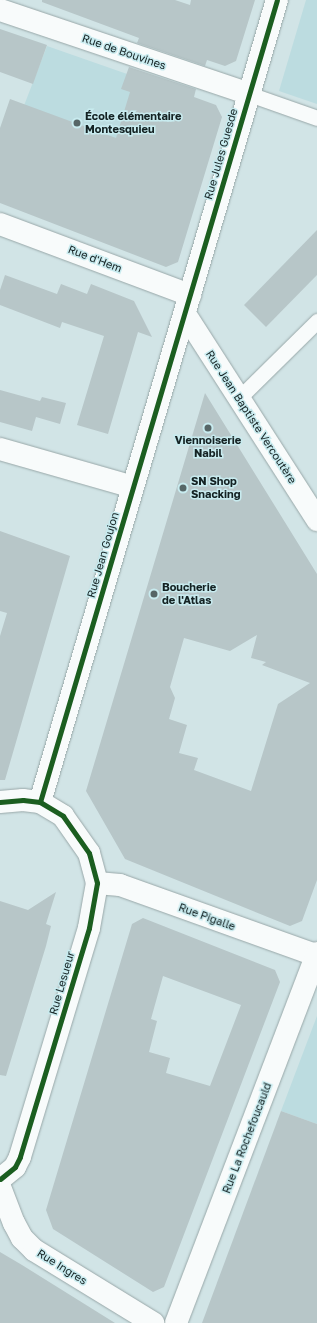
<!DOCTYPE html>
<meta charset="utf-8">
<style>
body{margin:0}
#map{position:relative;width:317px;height:1323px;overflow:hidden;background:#d1e4e6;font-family:"Golos Text",sans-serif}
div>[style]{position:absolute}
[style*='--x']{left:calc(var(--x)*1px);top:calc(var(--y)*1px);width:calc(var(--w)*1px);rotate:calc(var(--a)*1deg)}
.built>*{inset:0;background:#bcdce0}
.building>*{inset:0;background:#b7c6c8}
.roads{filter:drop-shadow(0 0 1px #98a7a8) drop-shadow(0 0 1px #98a7a8)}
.lane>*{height:15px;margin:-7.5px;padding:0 7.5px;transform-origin:7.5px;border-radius:7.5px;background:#f8fbfb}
.street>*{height:22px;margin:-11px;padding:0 11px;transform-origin:11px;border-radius:11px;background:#f8fbfb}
.secondary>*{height:22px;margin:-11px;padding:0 11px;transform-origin:11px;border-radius:11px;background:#f8fbfb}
.cycleway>*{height:5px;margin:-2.5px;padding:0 2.5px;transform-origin:2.5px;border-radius:2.5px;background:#1b5e20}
.dots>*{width:11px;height:11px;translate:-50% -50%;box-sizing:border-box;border:2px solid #c8ebef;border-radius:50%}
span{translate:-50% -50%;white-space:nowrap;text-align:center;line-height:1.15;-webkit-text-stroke:3px #c8ebef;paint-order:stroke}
.street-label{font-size:11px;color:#142223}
.poi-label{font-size:11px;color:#142223;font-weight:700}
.left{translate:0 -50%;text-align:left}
</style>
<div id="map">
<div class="built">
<div style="clip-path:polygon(306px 0,317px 0,317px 104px,279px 91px)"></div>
<div style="clip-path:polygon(47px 46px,150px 82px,131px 142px,8px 147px)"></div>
<div style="clip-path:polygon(317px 1016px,317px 1124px,281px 1111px)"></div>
</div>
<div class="building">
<div style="clip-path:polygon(42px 0,175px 0,190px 5px,191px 0,255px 0,236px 61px,225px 66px,207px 60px,205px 66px,137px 43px,139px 38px,42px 2px)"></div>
<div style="clip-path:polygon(0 29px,47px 45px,33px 84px,0 72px)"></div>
<div style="clip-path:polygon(129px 67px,196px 89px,194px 97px,216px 105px,222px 117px,178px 262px,166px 267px,0 203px,0 128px,10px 99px,116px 138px,130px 92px,121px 89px)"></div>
<div style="clip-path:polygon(317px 230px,317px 275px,266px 327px,244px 305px)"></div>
<div style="clip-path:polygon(5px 275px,57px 294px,61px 284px,87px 294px,91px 284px,134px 301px,152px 337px,138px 332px,108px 434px,77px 425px,104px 336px,62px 322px,60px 328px,0 305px,0 290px)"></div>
<div style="clip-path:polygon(0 390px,40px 401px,42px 397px,66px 403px,60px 424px,36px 417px,32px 431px,0 422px)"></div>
<div style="clip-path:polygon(evenodd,205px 393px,317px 574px,317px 880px,302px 921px,290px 926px,125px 859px,86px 791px,205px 393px,257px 635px,251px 658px,266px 662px,262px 665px,310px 683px,278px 704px,251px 791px,194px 770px,198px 758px,179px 753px,187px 725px,169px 719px,175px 698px,170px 687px,184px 638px,230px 651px,257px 635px)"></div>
<div style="clip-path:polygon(0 531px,70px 556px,5px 780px,0 780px,0 636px,7px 613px,0 611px)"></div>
<div style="clip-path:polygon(56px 892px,46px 924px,51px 926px,46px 946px,6px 1076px,0 1075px,0 901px,28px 910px)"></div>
<div style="clip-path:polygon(evenodd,143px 918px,275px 970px,280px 982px,164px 1287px,153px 1292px,53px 1229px,46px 1210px,132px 924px,143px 918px,163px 976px,241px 1005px,210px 1086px,166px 1073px,170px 1058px,149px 1052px,157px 1021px,151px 1019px,163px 976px)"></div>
<div style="clip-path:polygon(281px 1111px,317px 1124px,317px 1323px,202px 1323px)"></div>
<div style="clip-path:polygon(0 1252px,22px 1265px,115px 1323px,0 1323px)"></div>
</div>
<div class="roads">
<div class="lane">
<div style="--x:249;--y:94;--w:72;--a:19.4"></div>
<div style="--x:239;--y:398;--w:110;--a:-44.6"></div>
</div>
<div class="street">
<div style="--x:0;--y:10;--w:263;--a:18.6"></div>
<div style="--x:0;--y:224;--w:203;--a:20.5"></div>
<div style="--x:185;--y:314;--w:245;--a:57.3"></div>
<div style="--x:0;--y:449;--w:138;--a:15.9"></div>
<div style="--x:97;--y:883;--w:23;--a:5"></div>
<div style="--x:120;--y:885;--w:208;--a:19.7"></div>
<div style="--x:0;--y:1187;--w:39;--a:69"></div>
<div style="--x:14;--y:1223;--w:17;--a:62"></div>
<div style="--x:22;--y:1238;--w:17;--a:45"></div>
<div style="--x:34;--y:1250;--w:140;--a:31.5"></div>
<div style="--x:176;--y:1323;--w:396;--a:-69.1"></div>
</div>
<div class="secondary">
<div style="--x:0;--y:802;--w:23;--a:-5"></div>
<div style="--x:23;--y:800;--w:17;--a:7"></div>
<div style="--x:40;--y:802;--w:27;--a:31"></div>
<div style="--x:63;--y:816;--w:45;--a:54.9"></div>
<div style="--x:89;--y:853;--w:31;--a:75"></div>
<div style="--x:97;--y:883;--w:46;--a:100.1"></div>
<div style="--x:89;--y:928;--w:239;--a:106.8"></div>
<div style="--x:20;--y:1157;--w:11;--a:117"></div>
<div style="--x:15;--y:1167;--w:19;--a:141"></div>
<div style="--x:40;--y:802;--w:836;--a:-73.54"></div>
</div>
</div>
<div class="cycleway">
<div style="--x:0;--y:802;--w:23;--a:-5"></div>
<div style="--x:23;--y:800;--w:17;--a:7"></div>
<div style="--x:40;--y:802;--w:27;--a:31"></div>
<div style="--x:63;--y:816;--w:45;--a:54.9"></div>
<div style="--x:89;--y:853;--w:31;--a:75"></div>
<div style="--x:97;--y:883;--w:46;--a:100.1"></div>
<div style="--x:89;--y:928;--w:239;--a:106.8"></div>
<div style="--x:20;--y:1157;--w:11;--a:117"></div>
<div style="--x:15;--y:1167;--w:19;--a:141"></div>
<div style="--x:40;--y:802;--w:836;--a:-73.54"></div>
</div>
<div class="dots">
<div style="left:77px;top:123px;background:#566667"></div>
<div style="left:208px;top:428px;background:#566667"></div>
<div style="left:183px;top:488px;background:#566667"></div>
<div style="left:154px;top:594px;background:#566667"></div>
</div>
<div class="street-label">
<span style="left:124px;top:52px;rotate:19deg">Rue de Bouvines</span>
<span style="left:221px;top:154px;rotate:-74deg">Rue Jules Guesde</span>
<span style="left:95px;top:259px;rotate:21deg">Rue d'Hem</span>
<span style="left:251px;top:417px;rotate:57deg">Rue Jean Baptiste Vercoutère</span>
<span style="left:103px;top:555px;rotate:-74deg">Rue Jean Goujon</span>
<span style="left:207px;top:917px;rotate:20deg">Rue Pigalle</span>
<span style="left:62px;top:983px;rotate:-74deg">Rue Lesueur</span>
<span style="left:247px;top:1138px;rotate:-69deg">Rue La Rochefoucauld</span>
<span style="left:62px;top:1267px;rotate:32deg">Rue Ingres</span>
</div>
<div class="poi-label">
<span class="left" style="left:85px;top:123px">École élémentaire<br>Montesquieu</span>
<span style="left:208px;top:447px">Viennoiserie<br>Nabil</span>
<span class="left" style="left:191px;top:488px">SN Shop<br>Snacking</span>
<span class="left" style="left:162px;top:594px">Boucherie<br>de l'Atlas</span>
</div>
</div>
